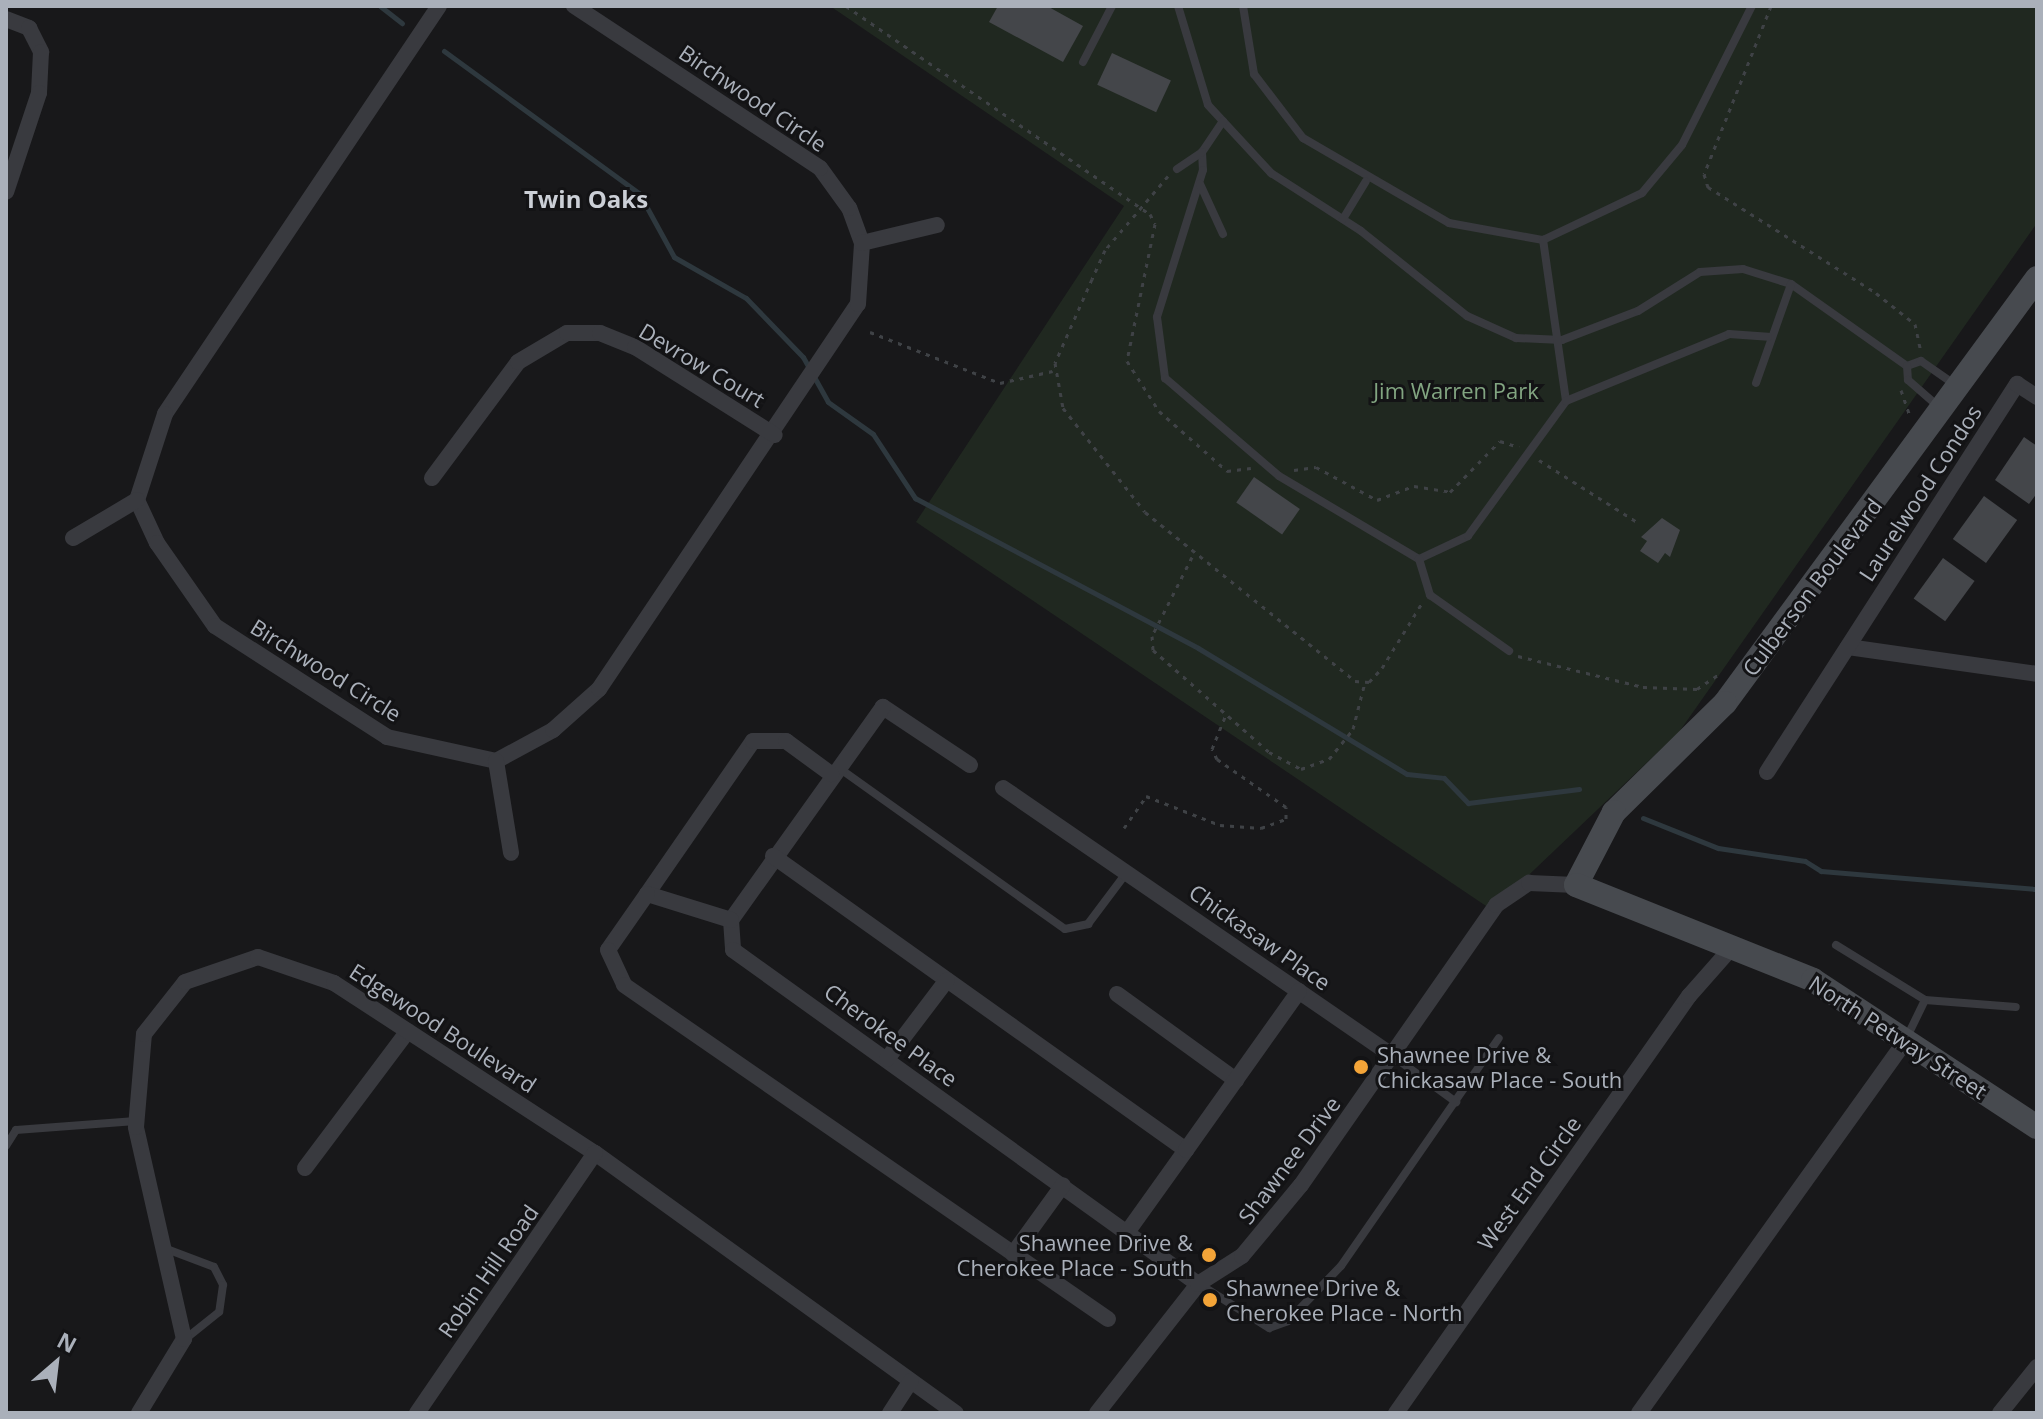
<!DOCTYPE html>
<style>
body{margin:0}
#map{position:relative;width:2043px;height:1419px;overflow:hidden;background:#18181a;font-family:"Open Sans",sans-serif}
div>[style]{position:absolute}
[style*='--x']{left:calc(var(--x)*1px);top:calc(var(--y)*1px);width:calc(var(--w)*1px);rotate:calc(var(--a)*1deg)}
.green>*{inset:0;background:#202820}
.stream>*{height:5px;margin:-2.5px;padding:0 2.5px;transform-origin:2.5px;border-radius:2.5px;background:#2e383e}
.building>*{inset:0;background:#44464a;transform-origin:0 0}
.path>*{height:3px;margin-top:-1.5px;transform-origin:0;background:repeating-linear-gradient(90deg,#3f4246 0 4px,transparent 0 10px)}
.lane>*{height:8px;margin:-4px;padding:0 4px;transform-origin:4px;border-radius:4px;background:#393a3f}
.street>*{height:16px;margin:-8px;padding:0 8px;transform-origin:8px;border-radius:8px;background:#393a3f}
.secondary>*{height:24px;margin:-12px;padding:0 12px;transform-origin:12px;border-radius:12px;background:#474a4f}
.dots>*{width:22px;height:22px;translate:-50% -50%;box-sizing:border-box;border:4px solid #131315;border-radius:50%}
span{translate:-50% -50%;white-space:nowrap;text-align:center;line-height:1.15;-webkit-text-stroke:6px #131315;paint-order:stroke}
.street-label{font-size:22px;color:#aab0ba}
.park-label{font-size:22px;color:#82a581}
.poi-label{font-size:22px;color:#aab0ba}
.left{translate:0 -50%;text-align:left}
.right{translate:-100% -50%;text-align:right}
.neighbourhood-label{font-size:24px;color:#cbcfd6;font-weight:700}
.frame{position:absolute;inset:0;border:8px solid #aab0ba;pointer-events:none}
.north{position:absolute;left:16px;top:1323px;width:80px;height:80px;-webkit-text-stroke:6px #131315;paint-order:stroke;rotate:28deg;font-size:22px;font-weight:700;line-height:32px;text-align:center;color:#aab0ba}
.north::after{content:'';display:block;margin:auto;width:28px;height:36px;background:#aab0ba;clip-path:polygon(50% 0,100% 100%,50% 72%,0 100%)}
</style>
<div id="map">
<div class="green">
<div style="clip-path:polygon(830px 6px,2037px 6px,2037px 223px,1679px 732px,1492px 910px,916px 522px,1124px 206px)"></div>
</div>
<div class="stream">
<div style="--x:380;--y:6;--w:28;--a:38"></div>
<div style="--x:444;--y:51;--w:241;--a:36.1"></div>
<div style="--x:639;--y:193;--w:73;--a:61.3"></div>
<div style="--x:674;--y:257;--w:83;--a:29.7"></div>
<div style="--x:746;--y:298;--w:82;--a:46"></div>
<div style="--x:803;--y:357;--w:51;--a:60.9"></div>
<div style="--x:828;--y:402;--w:55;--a:35.4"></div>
<div style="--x:873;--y:434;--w:77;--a:56.7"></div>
<div style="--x:915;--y:498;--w:320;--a:27.9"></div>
<div style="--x:1198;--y:648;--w:244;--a:31.1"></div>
<div style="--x:1407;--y:774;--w:37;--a:6"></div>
<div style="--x:1444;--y:778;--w:35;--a:46"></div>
<div style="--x:1468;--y:803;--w:112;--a:-7.2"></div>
<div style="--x:1643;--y:818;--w:81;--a:21.8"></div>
<div style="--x:1718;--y:848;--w:88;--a:8.5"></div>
<div style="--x:1805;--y:861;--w:19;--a:32"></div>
<div style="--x:1821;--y:871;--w:217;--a:4.8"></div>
</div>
<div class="building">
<div style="clip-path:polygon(998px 6px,1047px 6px,1083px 26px,1063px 62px,989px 22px)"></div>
<div style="left:1112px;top:53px;width:65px;height:35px;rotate:25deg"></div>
<div style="clip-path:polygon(2024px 437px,2037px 446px,2037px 493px,2029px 504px,1995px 480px)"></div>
<div style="left:1254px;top:477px;width:56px;height:31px;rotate:35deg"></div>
<div style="left:1984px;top:496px;width:41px;height:53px;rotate:36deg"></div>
<div style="clip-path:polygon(1662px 518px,1680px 530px,1670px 557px,1665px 553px,1658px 563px,1640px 551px,1647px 541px,1641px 537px)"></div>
<div style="left:1943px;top:558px;width:39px;height:50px;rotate:36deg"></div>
</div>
<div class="path">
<div style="--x:846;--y:6;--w:368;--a:34.4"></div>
<div style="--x:1150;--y:214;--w:11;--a:63"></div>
<div style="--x:1155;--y:224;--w:140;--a:101.6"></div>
<div style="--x:1127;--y:361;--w:59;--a:57.4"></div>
<div style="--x:1159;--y:411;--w:91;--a:41.4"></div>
<div style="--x:1227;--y:471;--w:24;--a:-7"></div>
<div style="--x:1771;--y:6;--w:181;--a:111.7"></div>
<div style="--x:1704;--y:174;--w:14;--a:73"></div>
<div style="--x:1708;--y:187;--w:199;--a:32.2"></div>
<div style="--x:1876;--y:293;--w:50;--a:38.5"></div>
<div style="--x:1915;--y:324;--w:25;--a:78"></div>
<div style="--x:1168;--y:176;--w:97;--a:130.4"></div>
<div style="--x:1105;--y:250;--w:32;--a:114"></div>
<div style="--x:1092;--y:279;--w:92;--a:113.8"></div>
<div style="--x:1055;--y:363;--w:46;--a:79.9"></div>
<div style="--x:1063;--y:408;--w:132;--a:51.7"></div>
<div style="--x:1145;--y:512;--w:270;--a:38.8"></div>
<div style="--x:1355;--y:681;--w:14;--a:4"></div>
<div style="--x:1369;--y:682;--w:19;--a:-47"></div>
<div style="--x:1382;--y:668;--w:76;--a:-58.4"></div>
<div style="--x:870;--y:332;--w:140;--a:21.4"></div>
<div style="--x:1000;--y:383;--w:54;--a:-12.8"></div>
<div style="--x:1901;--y:390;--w:28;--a:71"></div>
<div style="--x:1539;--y:460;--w:116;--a:32.3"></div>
<div style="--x:1294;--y:470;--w:22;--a:-8"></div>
<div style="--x:1316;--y:467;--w:69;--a:28.4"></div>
<div style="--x:1377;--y:500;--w:40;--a:-21"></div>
<div style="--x:1414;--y:486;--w:36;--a:9"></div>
<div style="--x:1450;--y:492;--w:71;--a:-45.6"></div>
<div style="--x:1500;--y:441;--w:20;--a:18"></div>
<div style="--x:1192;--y:557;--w:89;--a:116.9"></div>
<div style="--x:1152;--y:636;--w:14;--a:86"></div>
<div style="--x:1153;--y:650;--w:154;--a:41.3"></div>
<div style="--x:1269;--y:752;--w:36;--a:28"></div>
<div style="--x:1301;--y:769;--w:30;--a:-20"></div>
<div style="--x:1329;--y:759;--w:38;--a:-51"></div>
<div style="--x:1353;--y:729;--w:49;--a:-75.7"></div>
<div style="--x:1518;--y:656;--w:129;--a:13.9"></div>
<div style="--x:1643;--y:687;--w:54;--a:2.1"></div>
<div style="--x:1697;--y:689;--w:29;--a:-34"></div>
<div style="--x:1124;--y:828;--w:39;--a:-55"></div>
<div style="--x:1146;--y:796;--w:79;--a:21.4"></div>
<div style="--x:1220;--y:825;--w:41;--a:4.2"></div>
<div style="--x:1261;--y:828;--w:27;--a:-20"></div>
<div style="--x:1286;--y:819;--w:12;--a:-90"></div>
<div style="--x:1286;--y:807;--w:84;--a:-145.2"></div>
<div style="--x:1217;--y:759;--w:11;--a:-117"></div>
<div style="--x:1212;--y:749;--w:38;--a:-68"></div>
</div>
<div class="lane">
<div style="--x:1178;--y:6;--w:103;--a:73.1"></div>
<div style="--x:1208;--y:105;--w:93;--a:47.2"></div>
<div style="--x:1271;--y:173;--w:107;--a:32.8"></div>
<div style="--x:1361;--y:231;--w:136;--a:38.7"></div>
<div style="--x:1467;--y:316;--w:54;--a:24.2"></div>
<div style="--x:1516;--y:338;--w:46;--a:2.5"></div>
<div style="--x:1562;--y:340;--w:81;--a:-20.9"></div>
<div style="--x:1638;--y:311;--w:73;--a:-32.2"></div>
<div style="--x:1700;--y:272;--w:43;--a:-4"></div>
<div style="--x:1743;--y:269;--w:50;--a:17.4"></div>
<div style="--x:1791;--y:284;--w:142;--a:35.3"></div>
<div style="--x:1243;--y:6;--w:69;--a:80.8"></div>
<div style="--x:1254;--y:74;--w:81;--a:52.6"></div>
<div style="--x:1303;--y:138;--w:169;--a:30.2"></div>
<div style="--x:1449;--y:223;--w:96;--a:10.3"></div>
<div style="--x:1543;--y:240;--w:110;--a:-25.4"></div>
<div style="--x:1642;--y:193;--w:62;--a:-50.2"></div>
<div style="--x:1682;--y:145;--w:156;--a:-63.3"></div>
<div style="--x:1083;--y:62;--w:63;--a:-62.6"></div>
<div style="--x:1223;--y:121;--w:37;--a:124"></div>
<div style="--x:1202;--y:152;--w:18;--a:87"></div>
<div style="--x:1203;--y:170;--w:154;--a:107.4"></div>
<div style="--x:1157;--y:317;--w:62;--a:82.5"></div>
<div style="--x:1165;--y:378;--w:150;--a:40.7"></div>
<div style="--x:1279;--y:476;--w:163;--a:30.7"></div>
<div style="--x:1419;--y:559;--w:54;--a:-25.1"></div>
<div style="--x:1468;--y:536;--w:167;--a:-54"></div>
<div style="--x:1566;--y:401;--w:163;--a:-98.1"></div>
<div style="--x:1177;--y:169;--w:30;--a:-34"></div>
<div style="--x:1200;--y:184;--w:55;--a:65.3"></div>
<div style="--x:1343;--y:219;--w:44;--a:-58.8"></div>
<div style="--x:1907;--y:366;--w:15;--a:-20"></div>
<div style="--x:1921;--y:361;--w:40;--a:34.9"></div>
<div style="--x:1907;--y:366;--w:14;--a:86"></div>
<div style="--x:1908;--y:380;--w:41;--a:41.1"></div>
<div style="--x:1756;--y:383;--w:105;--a:-70.5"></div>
<div style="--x:1566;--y:401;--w:176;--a:-22.3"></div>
<div style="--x:1729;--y:334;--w:39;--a:4"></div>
<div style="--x:1419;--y:559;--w:38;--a:73"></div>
<div style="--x:1430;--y:595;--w:97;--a:35.3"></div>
<div style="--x:839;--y:768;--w:277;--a:35.5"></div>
<div style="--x:1065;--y:929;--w:24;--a:-12"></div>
<div style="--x:1088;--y:924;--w:65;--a:-53.1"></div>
<div style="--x:1836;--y:945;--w:105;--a:31.7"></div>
<div style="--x:1925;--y:1000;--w:91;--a:4.4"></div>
<div style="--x:1906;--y:1039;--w:43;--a:-64"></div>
<div style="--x:1394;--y:1057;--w:77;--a:36"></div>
<div style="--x:6;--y:1146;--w:19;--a:-58"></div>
<div style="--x:16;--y:1130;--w:120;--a:-4.3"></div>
<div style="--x:164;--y:1248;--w:53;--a:20.8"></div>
<div style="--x:214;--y:1267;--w:20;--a:63"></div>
<div style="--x:223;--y:1285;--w:27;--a:98"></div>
<div style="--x:219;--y:1312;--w:45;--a:141.3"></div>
<div style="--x:1199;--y:1284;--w:83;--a:32.2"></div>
<div style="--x:1269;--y:1328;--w:20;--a:-20"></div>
<div style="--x:1288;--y:1321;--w:76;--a:-46.1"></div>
<div style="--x:1341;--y:1266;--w:277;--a:-55.3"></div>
</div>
<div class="street">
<div style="--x:439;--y:6;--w:491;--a:123.9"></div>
<div style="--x:165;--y:414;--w:90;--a:108"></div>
<div style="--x:137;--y:500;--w:47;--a:65.1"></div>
<div style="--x:157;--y:543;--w:101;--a:55.1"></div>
<div style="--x:215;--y:626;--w:205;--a:32.8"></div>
<div style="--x:387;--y:737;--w:112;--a:12.4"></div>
<div style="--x:496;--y:761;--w:65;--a:-28.5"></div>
<div style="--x:553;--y:730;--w:62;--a:-41.7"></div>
<div style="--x:599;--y:689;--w:464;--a:-56.1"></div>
<div style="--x:858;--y:304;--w:61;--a:-86.2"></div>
<div style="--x:862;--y:243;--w:37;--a:-110"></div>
<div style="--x:849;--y:208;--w:49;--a:-125.9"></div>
<div style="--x:820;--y:168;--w:295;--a:-146.6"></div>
<div style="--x:6;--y:19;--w:25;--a:21"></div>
<div style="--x:29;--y:28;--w:27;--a:63"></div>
<div style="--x:41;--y:52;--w:41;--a:92.8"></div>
<div style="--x:39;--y:93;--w:104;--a:108.4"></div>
<div style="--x:862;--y:243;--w:77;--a:-13.5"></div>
<div style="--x:432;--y:478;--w:144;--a:-53.4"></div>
<div style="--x:518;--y:362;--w:57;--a:-30.6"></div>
<div style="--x:567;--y:333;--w:33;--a:0"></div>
<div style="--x:600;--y:333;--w:38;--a:22"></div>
<div style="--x:635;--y:347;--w:165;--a:32.2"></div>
<div style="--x:73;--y:538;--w:74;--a:-30.7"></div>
<div style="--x:1848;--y:647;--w:191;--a:8.1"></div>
<div style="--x:496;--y:761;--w:93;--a:80.7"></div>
<div style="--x:970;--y:765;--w:105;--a:-146.3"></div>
<div style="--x:883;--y:707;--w:262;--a:125.5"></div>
<div style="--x:731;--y:920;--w:30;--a:86"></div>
<div style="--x:733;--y:950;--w:573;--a:35.69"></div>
<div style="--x:1767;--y:772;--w:462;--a:-57.2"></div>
<div style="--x:2017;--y:384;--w:24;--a:33"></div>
<div style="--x:1003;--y:788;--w:475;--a:34.5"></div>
<div style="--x:773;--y:856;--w:507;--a:35.45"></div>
<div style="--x:1186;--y:1150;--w:100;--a:125.6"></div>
<div style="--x:647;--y:894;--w:186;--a:-55.3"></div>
<div style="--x:753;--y:741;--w:33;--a:0"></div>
<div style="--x:786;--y:741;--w:56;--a:36.3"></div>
<div style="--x:731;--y:920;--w:88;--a:-162.8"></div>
<div style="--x:647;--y:894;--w:68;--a:124.9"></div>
<div style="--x:608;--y:950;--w:38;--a:65"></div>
<div style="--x:624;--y:985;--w:588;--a:34.61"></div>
<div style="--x:1117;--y:994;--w:147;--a:35.9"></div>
<div style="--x:887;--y:1059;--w:99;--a:-52.8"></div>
<div style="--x:1186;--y:1150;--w:195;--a:-54.6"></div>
<div style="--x:305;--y:1168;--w:171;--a:-53.1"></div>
<div style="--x:1013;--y:1254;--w:85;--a:-54.1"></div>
<div style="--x:139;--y:1413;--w:87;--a:-58.7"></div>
<div style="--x:184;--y:1339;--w:217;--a:-102.8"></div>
<div style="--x:136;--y:1127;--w:93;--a:-85.1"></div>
<div style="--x:144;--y:1034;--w:66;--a:-51.7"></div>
<div style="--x:185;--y:982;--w:77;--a:-18.9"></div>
<div style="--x:258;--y:957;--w:80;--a:18.9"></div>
<div style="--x:334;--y:983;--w:311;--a:33.1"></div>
<div style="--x:595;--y:1153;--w:445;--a:35.8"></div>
<div style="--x:417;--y:1413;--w:315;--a:-55.6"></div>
<div style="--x:890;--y:1413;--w:38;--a:-57"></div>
<div style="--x:1097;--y:1413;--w:164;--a:-51.9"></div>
<div style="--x:1198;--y:1284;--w:52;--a:-32.5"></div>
<div style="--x:1242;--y:1256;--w:92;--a:-50.3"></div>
<div style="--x:1301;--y:1185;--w:341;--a:-55.1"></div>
<div style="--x:1496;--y:905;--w:40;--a:-34"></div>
<div style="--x:1529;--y:883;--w:47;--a:2.4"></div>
<div style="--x:1396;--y:1413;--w:510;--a:-54.91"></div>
<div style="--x:1689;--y:996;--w:68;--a:-48.6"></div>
<div style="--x:1639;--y:1413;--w:459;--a:-54.4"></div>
<div style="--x:2000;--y:1413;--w:59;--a:-51.2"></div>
</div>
<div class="secondary">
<div style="--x:2037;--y:278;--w:527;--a:126.28"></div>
<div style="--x:1725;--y:703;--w:156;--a:135.5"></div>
<div style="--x:1614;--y:812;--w:82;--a:117.5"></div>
<div style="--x:1576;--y:885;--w:255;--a:21.8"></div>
<div style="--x:1813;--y:980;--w:268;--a:33.3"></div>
</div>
<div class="dots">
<div style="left:1361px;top:1067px;background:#f3a438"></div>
<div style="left:1209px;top:1255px;background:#f3a438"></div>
<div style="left:1210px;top:1300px;background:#f3a438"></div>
</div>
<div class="street-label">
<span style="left:753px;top:98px;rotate:34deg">Birchwood Circle</span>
<span style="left:702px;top:365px;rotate:31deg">Devrow Court</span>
<span style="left:1920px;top:493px;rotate:-57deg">Laurelwood Condos</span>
<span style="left:1812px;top:587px;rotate:-53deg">Culberson Boulevard</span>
<span style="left:326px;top:670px;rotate:32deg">Birchwood Circle</span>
<span style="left:1260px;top:937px;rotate:35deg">Chickasaw Place</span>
<span style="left:443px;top:1028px;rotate:33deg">Edgewood Boulevard</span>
<span style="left:891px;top:1035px;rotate:36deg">Cherokee Place</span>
<span style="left:1898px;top:1037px;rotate:33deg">North Petway Street</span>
<span style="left:1289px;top:1160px;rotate:-53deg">Shawnee Drive</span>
<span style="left:1529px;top:1183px;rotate:-54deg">West End Circle</span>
<span style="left:488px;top:1271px;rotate:-55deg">Robin Hill Road</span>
</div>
<div class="park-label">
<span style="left:1456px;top:391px">Jim Warren Park</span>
</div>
<div class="poi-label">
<span class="left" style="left:1377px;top:1067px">Shawnee Drive &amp;<br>Chickasaw Place - South</span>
<span class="right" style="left:1193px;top:1255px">Shawnee Drive &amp;<br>Cherokee Place - South</span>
<span class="left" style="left:1226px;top:1300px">Shawnee Drive &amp;<br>Cherokee Place - North</span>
</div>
<div class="neighbourhood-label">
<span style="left:586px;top:199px">Twin Oaks</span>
</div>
<div class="frame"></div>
<div class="north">N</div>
</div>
